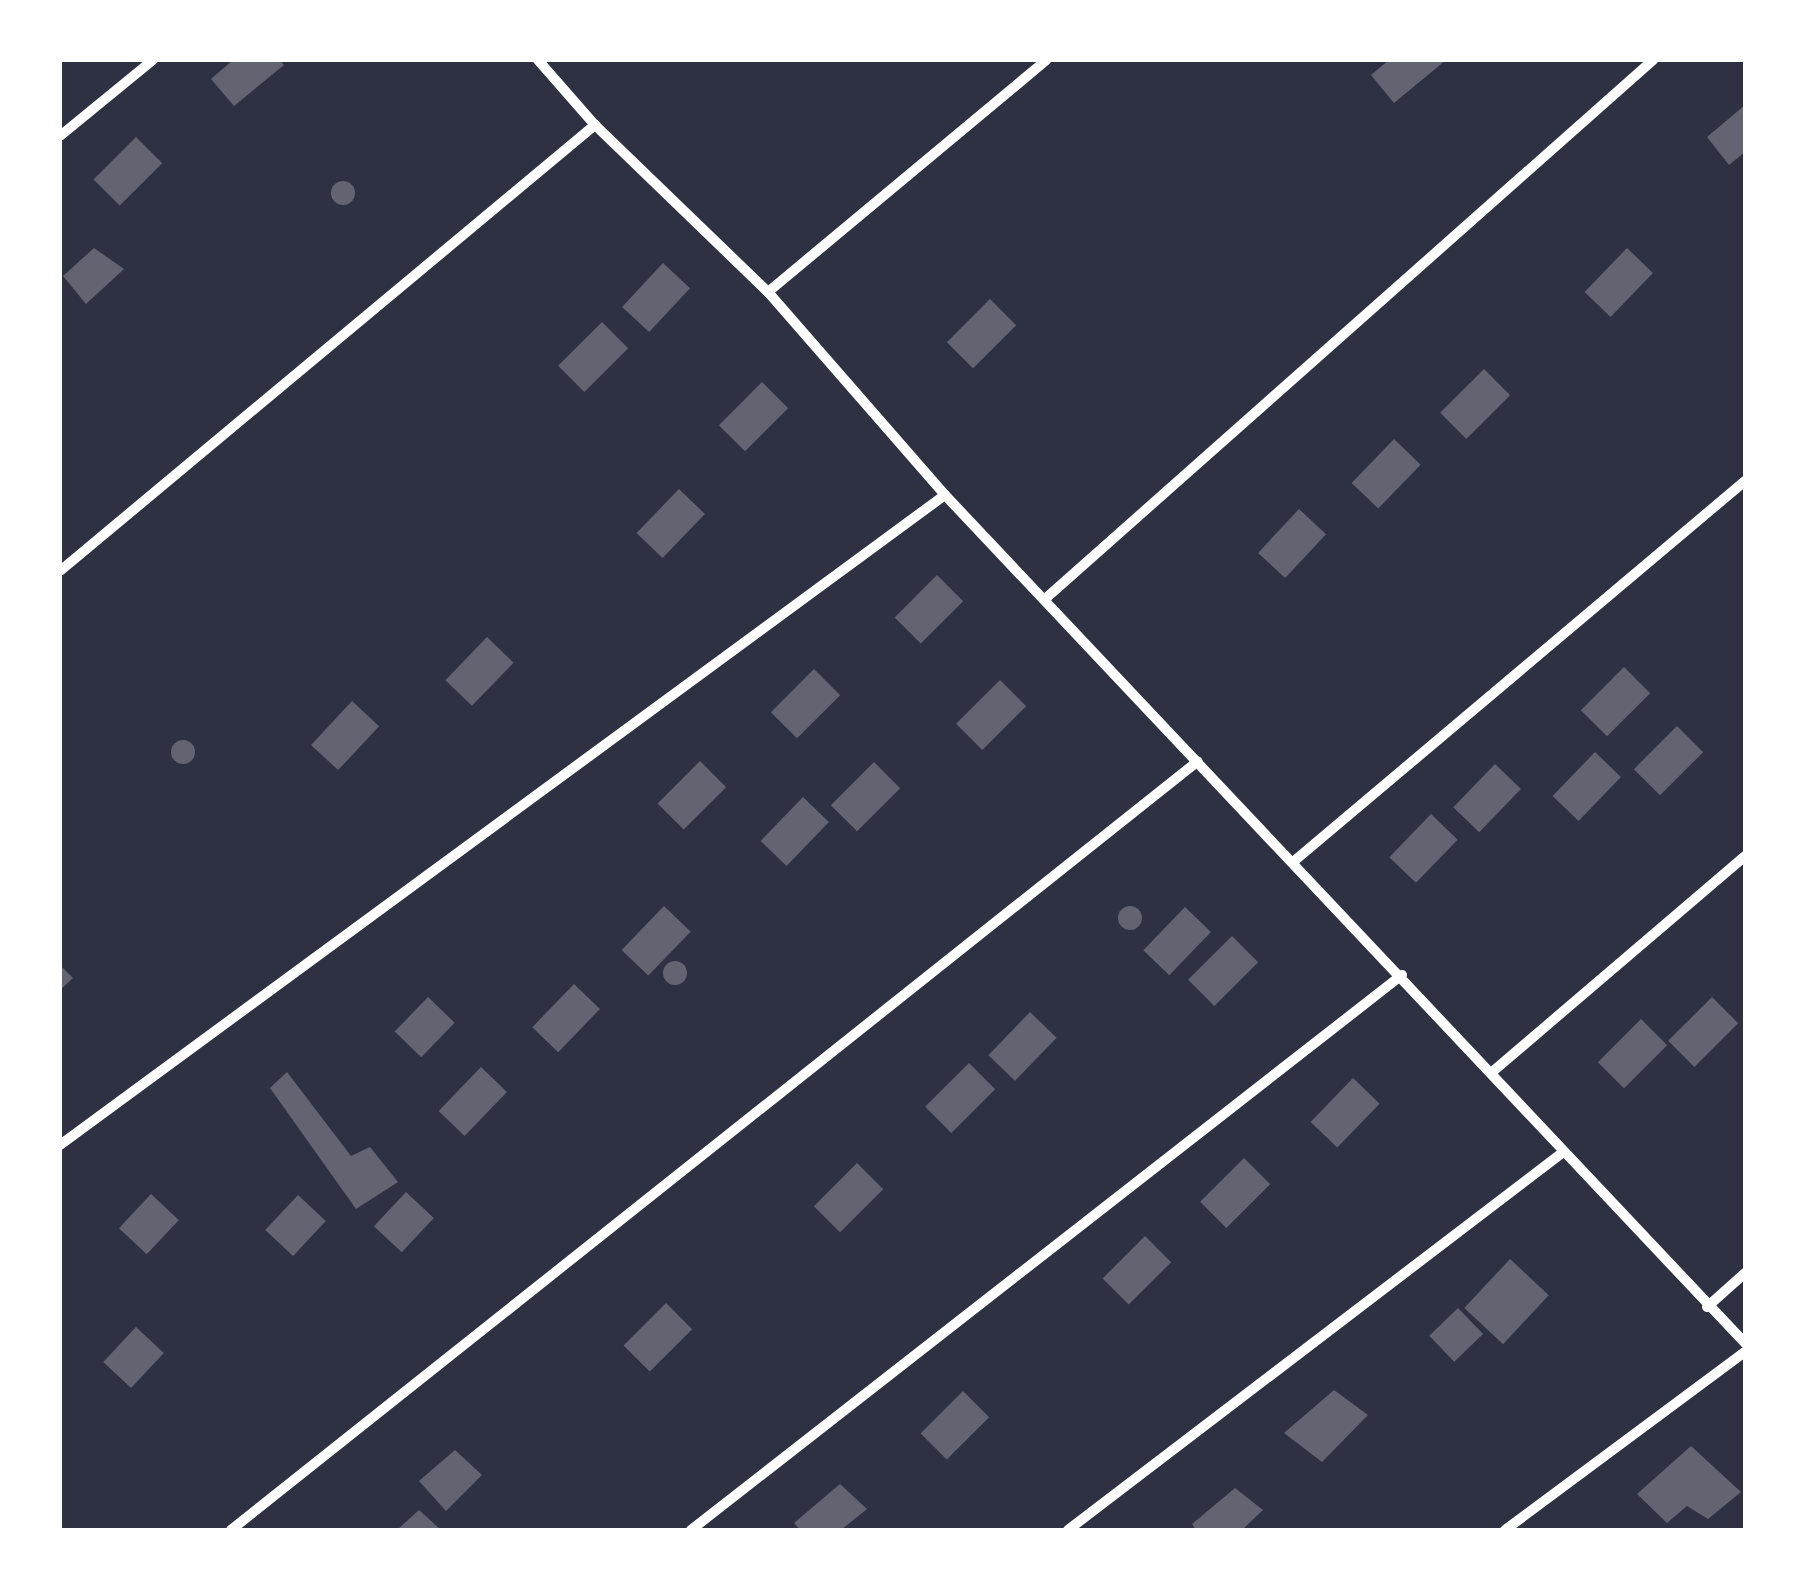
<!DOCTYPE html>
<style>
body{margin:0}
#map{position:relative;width:1805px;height:1590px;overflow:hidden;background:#2d3142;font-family:"PT Sans Narrow",sans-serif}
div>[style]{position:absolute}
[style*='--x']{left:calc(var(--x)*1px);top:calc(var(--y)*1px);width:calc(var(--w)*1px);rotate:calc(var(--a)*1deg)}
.building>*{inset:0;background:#626471;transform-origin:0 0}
.round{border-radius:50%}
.minor>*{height:10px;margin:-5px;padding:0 5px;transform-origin:5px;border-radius:5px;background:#fff}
span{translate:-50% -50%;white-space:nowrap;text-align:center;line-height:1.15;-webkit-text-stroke:10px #fff;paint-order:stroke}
.frame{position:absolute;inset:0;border:62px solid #fff;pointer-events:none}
</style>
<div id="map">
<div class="building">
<div style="clip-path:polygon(233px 60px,280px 60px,284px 65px,234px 106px,211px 79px)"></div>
<div style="clip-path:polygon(1389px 60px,1446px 60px,1394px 103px,1371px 75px)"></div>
<div style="clip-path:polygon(1745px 105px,1745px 152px,1729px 165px,1707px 137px)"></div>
<div style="left:136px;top:137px;width:37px;height:60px;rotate:45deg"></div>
<div class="round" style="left:331px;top:181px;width:24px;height:24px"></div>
<div style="clip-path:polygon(94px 248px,124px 269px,86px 304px,63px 276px)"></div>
<div style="left:1627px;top:248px;width:36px;height:61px;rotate:44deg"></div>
<div style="left:663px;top:263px;width:37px;height:60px;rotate:43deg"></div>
<div style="left:990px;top:299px;width:37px;height:61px;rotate:45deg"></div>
<div style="left:602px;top:322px;width:37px;height:62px;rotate:45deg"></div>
<div style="left:1484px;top:369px;width:37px;height:62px;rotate:45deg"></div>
<div style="left:762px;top:382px;width:37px;height:61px;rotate:45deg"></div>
<div style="left:1394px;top:439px;width:37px;height:61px;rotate:44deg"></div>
<div style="left:679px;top:489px;width:36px;height:61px;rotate:44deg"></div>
<div style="left:1299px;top:509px;width:37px;height:60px;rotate:43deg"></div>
<div style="left:937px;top:575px;width:37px;height:60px;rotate:45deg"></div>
<div style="left:487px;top:637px;width:37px;height:60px;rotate:44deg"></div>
<div style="left:1624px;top:667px;width:37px;height:61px;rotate:45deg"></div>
<div style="left:814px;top:669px;width:37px;height:61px;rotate:45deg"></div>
<div style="left:1000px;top:680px;width:37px;height:62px;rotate:45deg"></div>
<div style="left:352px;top:701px;width:37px;height:60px;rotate:43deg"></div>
<div style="left:1677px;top:726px;width:37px;height:61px;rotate:45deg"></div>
<div class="round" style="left:171px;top:740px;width:24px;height:24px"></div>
<div style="left:1595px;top:752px;width:36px;height:61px;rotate:44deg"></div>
<div style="left:700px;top:761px;width:37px;height:60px;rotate:45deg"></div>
<div style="left:874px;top:762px;width:37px;height:61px;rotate:45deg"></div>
<div style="left:1495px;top:764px;width:36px;height:60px;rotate:44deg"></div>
<div style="left:803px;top:797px;width:36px;height:61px;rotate:44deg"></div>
<div style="left:1431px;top:814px;width:37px;height:60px;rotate:44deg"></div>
<div style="left:664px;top:906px;width:37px;height:61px;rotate:44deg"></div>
<div class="round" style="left:1118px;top:906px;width:24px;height:24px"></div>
<div style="left:1185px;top:907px;width:36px;height:60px;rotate:44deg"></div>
<div style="left:1232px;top:936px;width:37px;height:62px;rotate:45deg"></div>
<div class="round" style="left:663px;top:961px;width:24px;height:24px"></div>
<div style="clip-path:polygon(60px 965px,73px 978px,60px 990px)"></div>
<div style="left:574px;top:984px;width:36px;height:60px;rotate:44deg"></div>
<div style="left:428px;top:997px;width:37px;height:48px;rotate:44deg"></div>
<div style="left:1712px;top:997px;width:37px;height:62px;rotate:45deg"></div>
<div style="left:1030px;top:1012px;width:37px;height:60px;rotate:44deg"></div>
<div style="left:1641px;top:1019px;width:37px;height:61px;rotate:45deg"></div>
<div style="left:969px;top:1063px;width:37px;height:62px;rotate:45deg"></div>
<div style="left:481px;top:1067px;width:36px;height:61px;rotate:44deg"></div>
<div style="clip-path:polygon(287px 1072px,351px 1156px,370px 1147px,398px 1182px,356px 1209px,270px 1088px)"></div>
<div style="left:1353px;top:1078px;width:37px;height:61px;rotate:44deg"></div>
<div style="left:1244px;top:1158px;width:37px;height:62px;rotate:45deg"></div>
<div style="left:857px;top:1163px;width:37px;height:61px;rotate:45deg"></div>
<div style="left:406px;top:1192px;width:38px;height:47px;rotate:43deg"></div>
<div style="left:151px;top:1194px;width:38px;height:47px;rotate:43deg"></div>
<div style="left:298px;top:1195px;width:38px;height:48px;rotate:43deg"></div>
<div style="left:1145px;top:1236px;width:37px;height:60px;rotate:45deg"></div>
<div style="left:1510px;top:1259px;width:53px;height:67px;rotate:43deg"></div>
<div style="left:666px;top:1303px;width:37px;height:60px;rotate:45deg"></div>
<div style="left:1458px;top:1308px;width:36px;height:40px;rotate:46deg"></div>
<div style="left:136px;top:1327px;width:38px;height:48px;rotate:43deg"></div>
<div style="clip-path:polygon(1334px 1390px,1368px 1415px,1322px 1462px,1284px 1433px)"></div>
<div style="left:963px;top:1391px;width:37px;height:60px;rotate:45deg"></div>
<div style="clip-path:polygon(1691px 1446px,1741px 1492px,1708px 1519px,1687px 1506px,1667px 1523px,1637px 1494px)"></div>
<div style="clip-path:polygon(455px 1450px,482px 1475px,446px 1511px,419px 1481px)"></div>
<div style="clip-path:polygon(840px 1484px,867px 1509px,841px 1530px,800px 1530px,794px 1523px)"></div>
<div style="clip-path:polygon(1235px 1488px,1263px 1510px,1242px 1530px,1196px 1530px,1192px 1524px)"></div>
<div style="clip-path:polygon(419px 1510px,441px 1530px,397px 1530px)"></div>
</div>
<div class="minor">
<div style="--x:538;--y:60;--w:86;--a:48.8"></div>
<div style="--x:595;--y:125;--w:240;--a:44"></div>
<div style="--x:768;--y:292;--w:269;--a:48.9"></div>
<div style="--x:945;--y:495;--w:1166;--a:46.67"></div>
<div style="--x:60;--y:136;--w:120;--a:-39.3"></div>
<div style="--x:768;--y:292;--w:362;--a:-39.8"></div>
<div style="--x:60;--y:571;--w:697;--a:-39.82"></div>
<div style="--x:1045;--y:599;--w:813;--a:-41.56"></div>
<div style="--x:1293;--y:862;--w:591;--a:-40.13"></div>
<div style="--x:1491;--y:1073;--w:334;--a:-40.5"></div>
<div style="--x:60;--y:1145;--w:1098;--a:-36.3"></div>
<div style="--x:1707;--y:1307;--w:51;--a:-41.8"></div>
<div style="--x:231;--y:1530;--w:1235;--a:-38.49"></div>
<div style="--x:691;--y:1530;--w:902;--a:-37.98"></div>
<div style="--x:1068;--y:1530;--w:621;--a:-37.35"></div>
<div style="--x:1505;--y:1530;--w:299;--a:-36.6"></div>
</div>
<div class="frame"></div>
</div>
